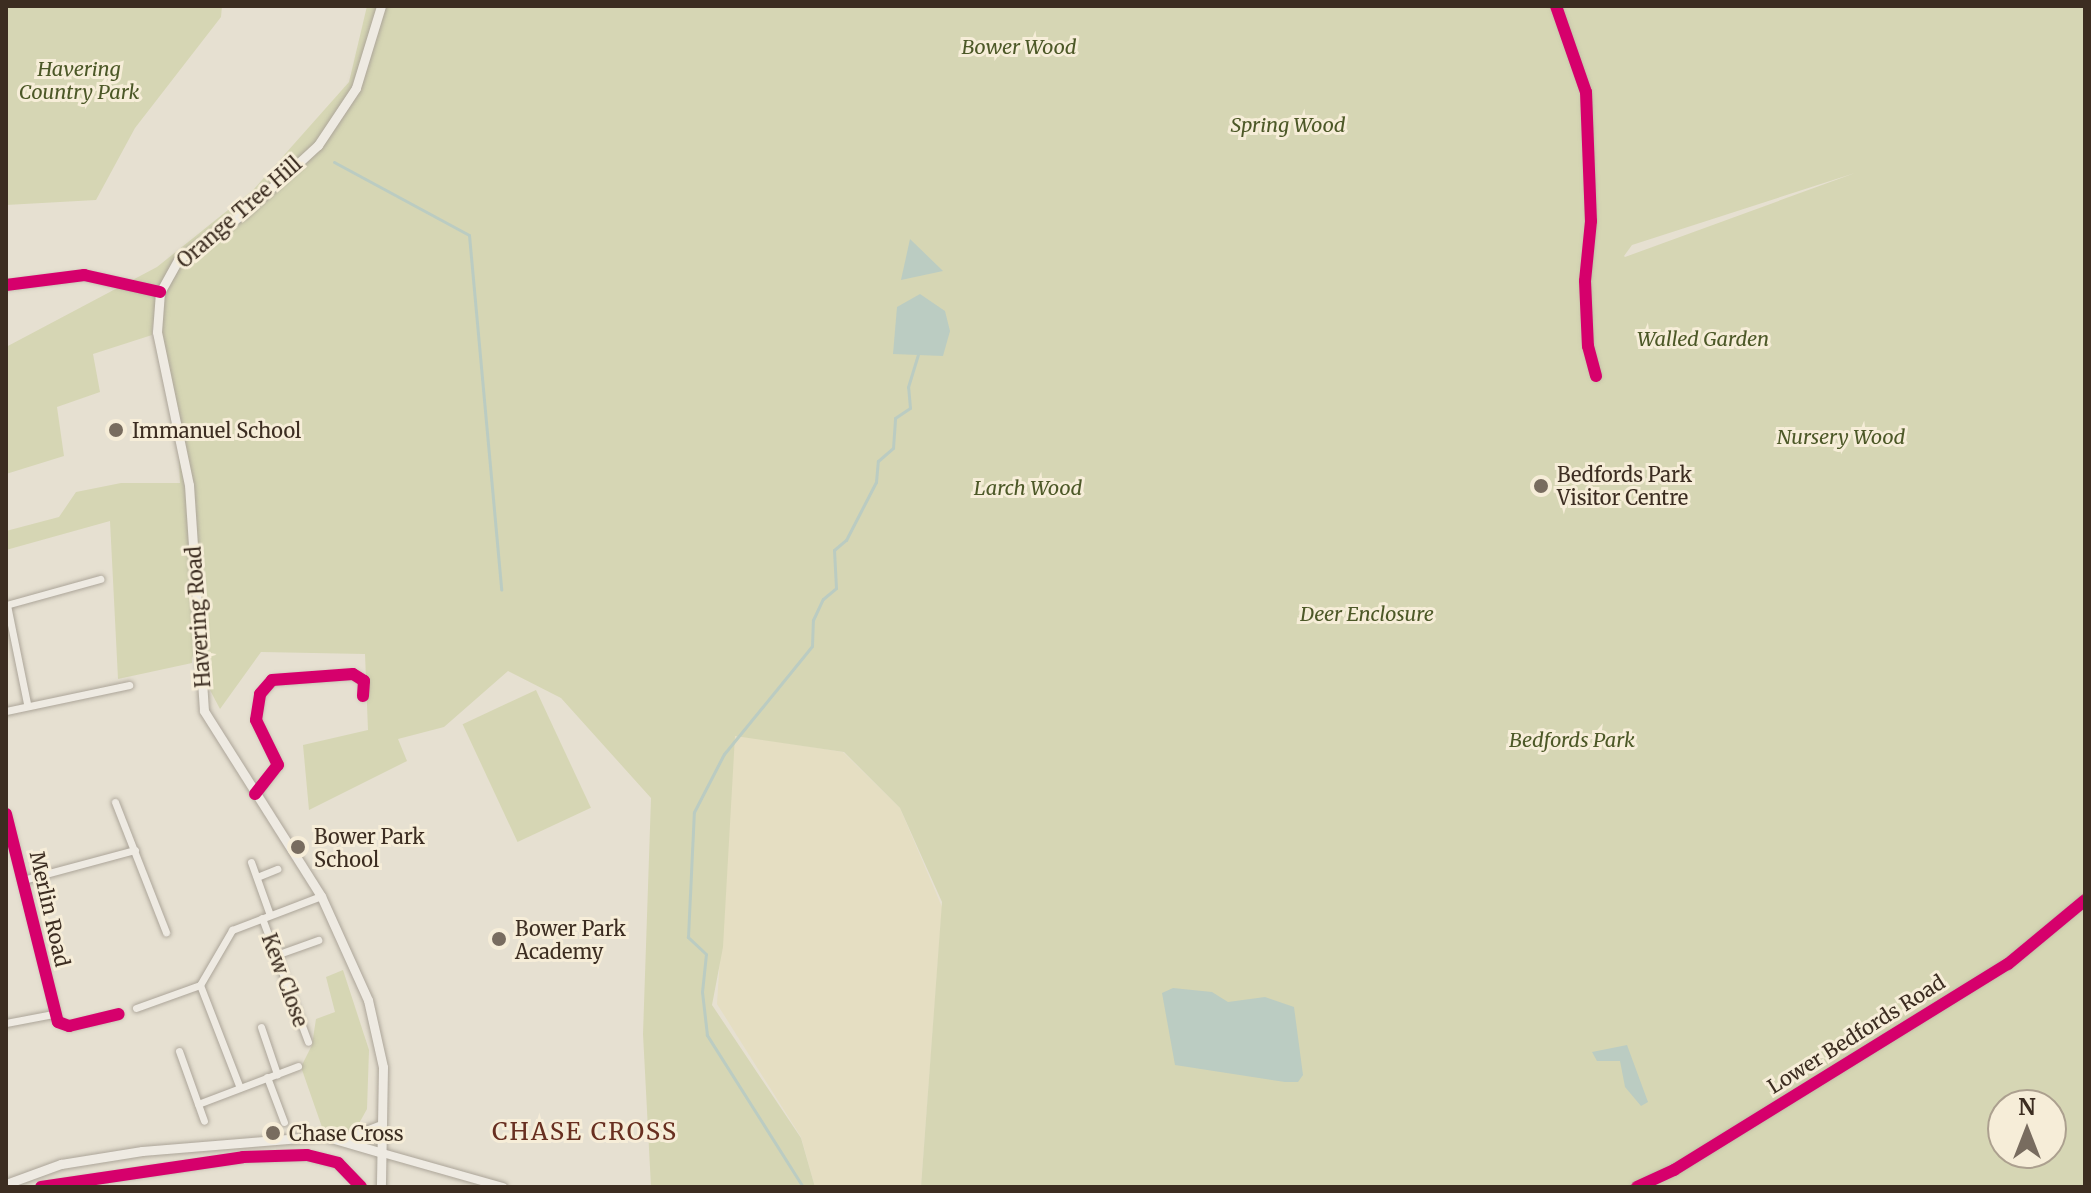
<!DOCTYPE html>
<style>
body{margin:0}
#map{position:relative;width:2091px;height:1193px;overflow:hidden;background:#e6e0d1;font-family:Merriweather,serif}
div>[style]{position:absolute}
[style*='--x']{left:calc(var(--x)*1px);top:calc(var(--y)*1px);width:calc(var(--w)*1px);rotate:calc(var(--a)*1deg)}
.farmland>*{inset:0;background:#e5dec2}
.green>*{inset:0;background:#d6d6b4;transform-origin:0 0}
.water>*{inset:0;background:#bbccc2}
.stream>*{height:3px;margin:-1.5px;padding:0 1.5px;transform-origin:1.5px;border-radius:1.5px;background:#bbccc2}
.roads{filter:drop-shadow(0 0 2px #aca599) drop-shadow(0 0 2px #aca599)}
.minor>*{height:7px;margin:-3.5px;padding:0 3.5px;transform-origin:3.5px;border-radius:3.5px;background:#eeeae2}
.tertiary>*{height:8px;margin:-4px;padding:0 4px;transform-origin:4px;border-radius:4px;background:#eeeae2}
.secondary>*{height:9px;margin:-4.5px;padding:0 4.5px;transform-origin:4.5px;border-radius:4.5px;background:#eeeae2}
.cycleway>*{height:12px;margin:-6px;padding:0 6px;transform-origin:6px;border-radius:6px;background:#d6006c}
.dots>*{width:22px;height:22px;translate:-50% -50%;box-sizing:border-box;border:4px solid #f6edd8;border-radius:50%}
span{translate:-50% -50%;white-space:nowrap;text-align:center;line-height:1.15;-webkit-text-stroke:6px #f6edd8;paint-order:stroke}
.park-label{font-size:20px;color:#4c5827;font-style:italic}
.street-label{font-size:20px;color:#3c2d21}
.poi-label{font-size:20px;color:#3c2d21}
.left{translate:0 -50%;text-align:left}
.quarter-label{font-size:24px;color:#682f20;letter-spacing:2px}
.frame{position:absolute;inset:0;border:8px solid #3c2d21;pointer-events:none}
.north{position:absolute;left:1987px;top:1089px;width:80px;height:80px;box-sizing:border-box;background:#f6edd8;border:2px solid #aca08f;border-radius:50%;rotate:0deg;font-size:22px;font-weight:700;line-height:32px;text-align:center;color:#3c2d21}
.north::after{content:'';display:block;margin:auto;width:28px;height:36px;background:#786c5f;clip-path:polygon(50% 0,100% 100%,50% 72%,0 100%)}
</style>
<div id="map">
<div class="farmland">
<div style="clip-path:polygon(734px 735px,843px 752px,900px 808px,942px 907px,921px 1187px,815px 1187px,801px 1137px,717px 1004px)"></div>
</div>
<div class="green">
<div style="clip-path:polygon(6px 6px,222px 6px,221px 17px,135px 128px,96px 200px,6px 205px)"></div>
<div style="clip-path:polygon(evenodd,367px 6px,2085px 6px,2085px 1187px,921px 1187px,942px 902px,900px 808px,844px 752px,735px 736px,723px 947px,712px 1005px,801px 1138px,815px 1187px,651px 1187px,643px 1034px,651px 798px,561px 698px,508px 671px,444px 727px,398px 739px,407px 761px,309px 810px,303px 745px,368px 730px,365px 654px,261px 652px,220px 709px,192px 656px,192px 663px,118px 679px,110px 521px,6px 550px,6px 531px,59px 517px,76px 492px,121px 483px,180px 483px,178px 440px,153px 321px,152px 335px,93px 354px,100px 392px,57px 407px,64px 456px,6px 474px,6px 347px,157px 267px,253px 190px,349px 82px,367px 6px,1855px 173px,1625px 257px,1624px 256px,1632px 245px,1855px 173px,367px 6px,2003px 1105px,2051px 1105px,2051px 1153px,2003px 1153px,2003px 1105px)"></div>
<div style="left:536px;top:690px;width:130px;height:81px;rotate:65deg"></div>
<div style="clip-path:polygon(343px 970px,369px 1050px,367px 1109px,352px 1136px,323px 1130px,301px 1067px,312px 1045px,316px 1019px,335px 1012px,326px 977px)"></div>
</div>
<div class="water">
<div style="clip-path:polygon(910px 239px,943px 271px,901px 280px)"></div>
<div style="clip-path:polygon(920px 294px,945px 311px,950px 331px,943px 356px,893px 354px,897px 307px)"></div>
<div style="clip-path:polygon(1173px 988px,1212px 992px,1228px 1002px,1265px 997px,1294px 1007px,1303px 1075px,1298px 1082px,1285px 1082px,1175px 1065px,1162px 993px)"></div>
<div style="clip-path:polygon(1627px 1045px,1648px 1102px,1641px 1106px,1625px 1087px,1620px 1061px,1597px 1061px,1592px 1052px)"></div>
</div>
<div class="stream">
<div style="--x:334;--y:162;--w:153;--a:28.4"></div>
<div style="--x:469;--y:235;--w:356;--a:84.8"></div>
<div style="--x:803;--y:1187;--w:180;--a:-122.3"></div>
<div style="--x:707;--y:1035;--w:43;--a:-96.6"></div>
<div style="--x:702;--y:992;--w:38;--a:-84"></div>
<div style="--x:706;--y:954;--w:25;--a:-137"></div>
<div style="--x:688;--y:937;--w:125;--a:-87.3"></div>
<div style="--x:694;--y:812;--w:65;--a:-62.7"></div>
<div style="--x:724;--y:754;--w:139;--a:-50.8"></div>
<div style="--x:812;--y:646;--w:26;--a:-88"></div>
<div style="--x:813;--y:620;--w:23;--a:-65"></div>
<div style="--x:823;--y:599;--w:17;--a:-40"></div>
<div style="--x:836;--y:588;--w:38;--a:-93"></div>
<div style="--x:834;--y:550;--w:16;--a:-40"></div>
<div style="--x:846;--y:540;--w:65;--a:-62.7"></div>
<div style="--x:876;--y:482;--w:21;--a:-85"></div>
<div style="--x:878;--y:461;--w:20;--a:-41"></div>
<div style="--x:893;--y:448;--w:30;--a:-86"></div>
<div style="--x:895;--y:418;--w:18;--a:-34"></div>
<div style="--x:910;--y:408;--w:21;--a:-95"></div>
<div style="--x:908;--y:387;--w:34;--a:-73"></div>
</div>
<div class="roads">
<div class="minor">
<div style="--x:1556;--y:6;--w:91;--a:70.8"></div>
<div style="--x:1586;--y:92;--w:129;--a:87.8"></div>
<div style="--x:1591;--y:221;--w:60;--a:95.7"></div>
<div style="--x:1585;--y:281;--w:65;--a:87.4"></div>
<div style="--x:1588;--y:346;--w:31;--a:75"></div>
<div style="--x:6;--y:285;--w:79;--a:-7.3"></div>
<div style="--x:84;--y:275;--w:78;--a:12.6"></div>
<div style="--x:6;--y:605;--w:98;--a:-15.5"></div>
<div style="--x:7;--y:605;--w:100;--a:78.5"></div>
<div style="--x:6;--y:711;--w:126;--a:-11.9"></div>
<div style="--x:255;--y:794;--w:37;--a:-52"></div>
<div style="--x:278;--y:765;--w:50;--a:-116.1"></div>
<div style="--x:256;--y:720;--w:26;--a:-81"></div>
<div style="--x:260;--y:694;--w:18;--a:-49"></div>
<div style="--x:272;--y:680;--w:81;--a:-4.2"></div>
<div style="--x:353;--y:674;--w:13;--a:32"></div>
<div style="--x:364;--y:681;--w:15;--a:94"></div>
<div style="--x:115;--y:802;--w:140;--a:68.6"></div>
<div style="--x:6;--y:814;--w:214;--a:76"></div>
<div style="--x:58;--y:1022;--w:12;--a:20"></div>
<div style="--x:69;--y:1026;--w:51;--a:-13.5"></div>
<div style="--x:251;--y:862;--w:56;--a:70.3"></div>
<div style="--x:257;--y:877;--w:22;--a:-22"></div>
<div style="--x:23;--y:880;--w:116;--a:-15"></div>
<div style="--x:262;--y:918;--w:132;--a:69.6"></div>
<div style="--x:276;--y:955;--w:45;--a:-19.7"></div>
<div style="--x:200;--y:985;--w:110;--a:68.8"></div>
<div style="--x:136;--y:1008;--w:68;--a:-19.8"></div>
<div style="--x:200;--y:985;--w:64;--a:-59.8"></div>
<div style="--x:232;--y:930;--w:95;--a:-20.9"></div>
<div style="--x:6;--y:1023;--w:48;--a:-10.8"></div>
<div style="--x:261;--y:1027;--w:50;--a:71.2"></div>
<div style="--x:179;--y:1051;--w:74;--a:70.3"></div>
<div style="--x:267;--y:1077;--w:48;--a:69.3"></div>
<div style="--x:198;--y:1104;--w:107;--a:-20.8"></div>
<div style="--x:41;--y:1187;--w:204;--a:-8.4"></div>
<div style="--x:243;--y:1157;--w:64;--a:-1.8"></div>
<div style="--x:307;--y:1155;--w:32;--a:14"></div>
<div style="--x:338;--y:1163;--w:33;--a:46"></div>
</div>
<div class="tertiary">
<div style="--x:379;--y:1152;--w:129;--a:15.8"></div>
<div style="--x:1637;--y:1187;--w:41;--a:-24.7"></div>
<div style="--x:1674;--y:1170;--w:392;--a:-31.7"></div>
<div style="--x:2008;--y:964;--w:100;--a:-39.7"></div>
</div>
<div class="secondary">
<div style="--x:381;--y:6;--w:86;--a:107"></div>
<div style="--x:356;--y:88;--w:69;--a:123.7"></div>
<div style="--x:318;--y:145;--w:100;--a:137.4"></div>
<div style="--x:244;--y:213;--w:81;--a:144.5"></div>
<div style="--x:178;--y:260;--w:37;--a:119"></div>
<div style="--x:160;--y:292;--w:40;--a:94.3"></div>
<div style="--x:157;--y:332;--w:156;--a:78.2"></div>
<div style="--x:189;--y:485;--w:226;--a:86.2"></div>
<div style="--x:204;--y:711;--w:219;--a:57.7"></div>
<div style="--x:321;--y:896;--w:114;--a:65.7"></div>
<div style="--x:368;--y:1000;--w:69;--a:77.4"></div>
<div style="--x:383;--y:1067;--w:120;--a:91"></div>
<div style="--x:345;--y:1139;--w:39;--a:-21"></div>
<div style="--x:6;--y:1184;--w:59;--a:-20"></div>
<div style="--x:61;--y:1164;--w:82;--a:-9.1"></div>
<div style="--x:142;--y:1151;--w:183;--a:-4.7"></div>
<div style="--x:324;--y:1136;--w:57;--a:16.2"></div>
</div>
</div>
<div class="cycleway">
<div style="--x:1556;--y:6;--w:91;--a:70.8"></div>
<div style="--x:1586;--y:92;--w:129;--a:87.8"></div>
<div style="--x:1591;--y:221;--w:60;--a:95.7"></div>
<div style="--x:1585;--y:281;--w:65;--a:87.4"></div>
<div style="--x:1588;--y:346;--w:31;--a:75"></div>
<div style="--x:6;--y:285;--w:79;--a:-7.3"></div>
<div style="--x:84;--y:275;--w:78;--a:12.6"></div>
<div style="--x:255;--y:794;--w:37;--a:-52"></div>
<div style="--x:278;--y:765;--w:50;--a:-116.1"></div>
<div style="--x:256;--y:720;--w:26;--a:-81"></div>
<div style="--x:260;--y:694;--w:18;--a:-49"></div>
<div style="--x:272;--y:680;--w:81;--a:-4.2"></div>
<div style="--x:353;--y:674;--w:13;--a:32"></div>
<div style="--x:364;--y:681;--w:15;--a:94"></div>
<div style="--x:6;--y:814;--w:214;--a:76"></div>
<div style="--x:58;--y:1022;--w:12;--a:20"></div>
<div style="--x:69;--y:1026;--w:51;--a:-13.5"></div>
<div style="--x:41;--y:1187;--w:204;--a:-8.4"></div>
<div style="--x:243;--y:1157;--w:64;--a:-1.8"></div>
<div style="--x:307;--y:1155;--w:32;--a:14"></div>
<div style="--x:338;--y:1163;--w:33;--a:46"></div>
<div style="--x:1637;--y:1187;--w:41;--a:-24.7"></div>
<div style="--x:1674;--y:1170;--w:392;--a:-31.7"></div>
<div style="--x:2008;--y:964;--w:100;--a:-39.7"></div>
</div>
<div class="dots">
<div style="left:116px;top:430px;background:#786c5f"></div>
<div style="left:1541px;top:486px;background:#786c5f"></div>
<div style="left:298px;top:847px;background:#786c5f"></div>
<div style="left:499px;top:939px;background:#786c5f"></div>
<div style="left:273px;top:1133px;background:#786c5f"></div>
</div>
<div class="park-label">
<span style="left:1019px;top:46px">Bower Wood</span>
<span style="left:79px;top:80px">Havering<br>Country Park</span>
<span style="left:1288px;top:124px">Spring Wood</span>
<span style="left:1703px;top:338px">Walled Garden</span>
<span style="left:1841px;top:436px">Nursery Wood</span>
<span style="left:1028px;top:487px">Larch Wood</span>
<span style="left:1367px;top:613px">Deer Enclosure</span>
<span style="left:1572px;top:739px">Bedfords Park</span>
</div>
<div class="street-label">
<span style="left:239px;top:212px;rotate:-41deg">Orange Tree Hill</span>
<span style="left:198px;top:617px;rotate:-94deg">Havering Road</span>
<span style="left:50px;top:909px;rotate:77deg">Merlin Road</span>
<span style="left:285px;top:980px;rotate:70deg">Kew Close</span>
<span style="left:1856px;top:1034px;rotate:-32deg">Lower Bedfords Road</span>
</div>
<div class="poi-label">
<span class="left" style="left:132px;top:430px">Immanuel School</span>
<span class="left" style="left:1557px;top:486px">Bedfords Park<br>Visitor Centre</span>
<span class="left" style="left:314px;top:848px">Bower Park<br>School</span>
<span class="left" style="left:515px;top:940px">Bower Park<br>Academy</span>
<span class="left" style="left:289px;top:1133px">Chase Cross</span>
</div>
<div class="quarter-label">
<span style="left:585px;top:1132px">CHASE CROSS</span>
</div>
<div class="frame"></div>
<div class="north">N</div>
</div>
